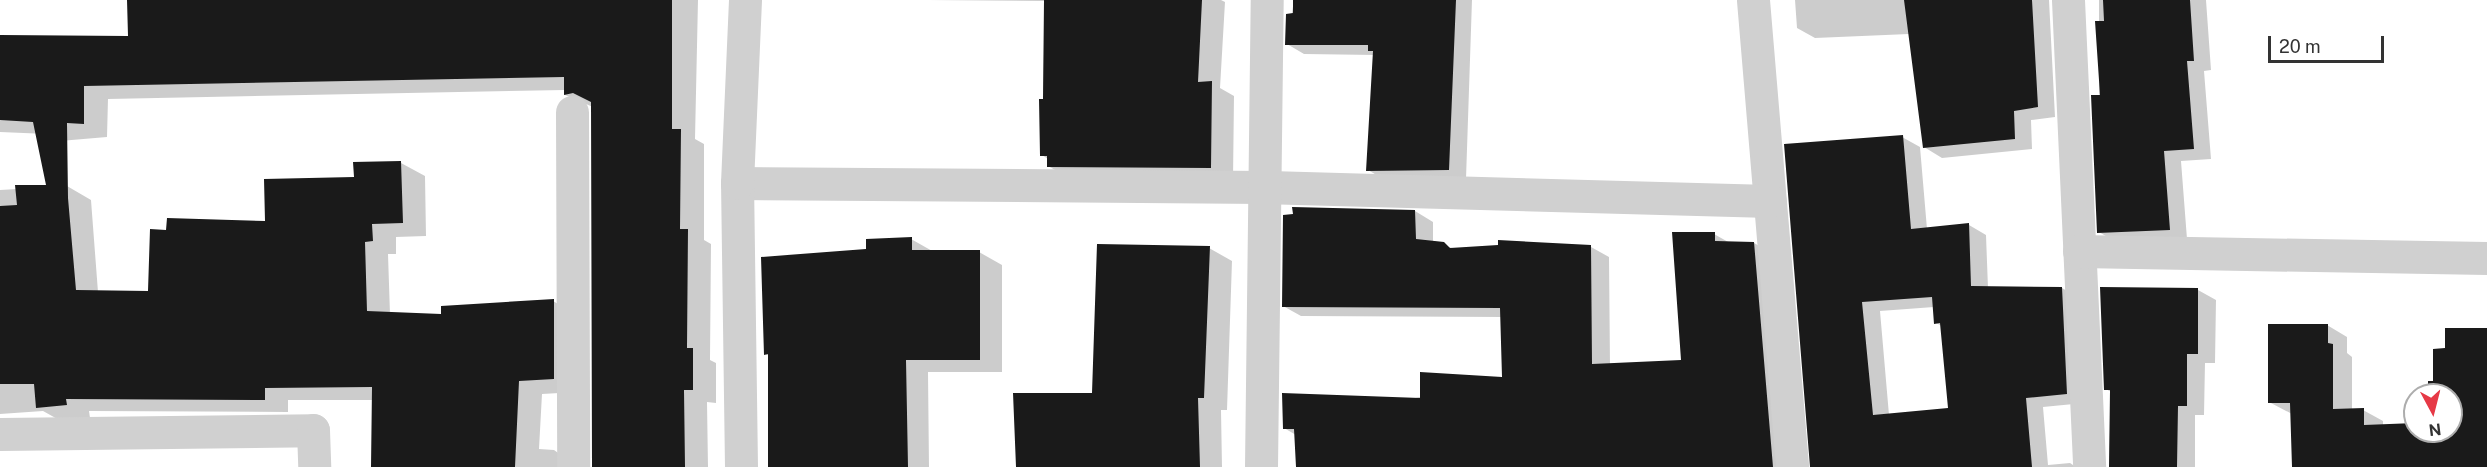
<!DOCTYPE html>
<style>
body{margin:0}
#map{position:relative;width:2487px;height:467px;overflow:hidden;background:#fff;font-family:"Public Sans",sans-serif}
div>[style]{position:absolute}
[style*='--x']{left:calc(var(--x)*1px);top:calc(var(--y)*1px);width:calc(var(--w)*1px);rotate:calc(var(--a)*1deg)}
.shadow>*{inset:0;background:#0003}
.building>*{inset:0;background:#1a1a1a}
.minor>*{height:33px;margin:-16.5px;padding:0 16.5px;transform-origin:16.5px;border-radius:16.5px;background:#d0d0d0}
span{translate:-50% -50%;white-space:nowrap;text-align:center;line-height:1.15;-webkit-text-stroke:6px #fff;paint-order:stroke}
.north{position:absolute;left:2403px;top:383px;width:60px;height:60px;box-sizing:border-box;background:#fff;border:2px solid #adadad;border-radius:50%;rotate:173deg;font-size:16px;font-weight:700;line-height:24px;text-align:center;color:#333}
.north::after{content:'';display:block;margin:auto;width:21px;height:27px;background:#e63946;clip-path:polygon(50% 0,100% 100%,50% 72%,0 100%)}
.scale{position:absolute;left:2268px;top:36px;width:116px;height:27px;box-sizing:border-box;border:3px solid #333;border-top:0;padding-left:8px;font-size:18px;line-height:21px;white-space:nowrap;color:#333;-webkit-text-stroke:4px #fff;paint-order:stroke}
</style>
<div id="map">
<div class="shadow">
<div style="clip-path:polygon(128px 0,698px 0,695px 139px,704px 144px,704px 240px,711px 244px,710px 360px,716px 363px,716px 403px,707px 402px,708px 467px,593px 467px,593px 107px,565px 95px,565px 90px,108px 99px,107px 137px,60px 141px,47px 134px,0 132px,0 36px,129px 37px)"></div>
<div style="clip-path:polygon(928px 0,1221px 0,1225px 2px,1220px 88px,1234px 96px,1233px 180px,1071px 179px,1048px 166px,1048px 159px,1042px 155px,1045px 1px)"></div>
<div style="clip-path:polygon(1294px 0,1472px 0,1466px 179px,1385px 180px,1368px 170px,1375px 55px,1304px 54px,1287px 44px)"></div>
<div style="clip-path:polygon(1795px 0,2049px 0,2055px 117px,2031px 120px,2032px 149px,1942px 158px,1924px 147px,1909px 34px,1815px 38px,1797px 28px)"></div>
<div style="clip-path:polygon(2099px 0,2206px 0,2211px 70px,2204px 71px,2211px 159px,2181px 161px,2187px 239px,2116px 242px,2099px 232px)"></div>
<div style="clip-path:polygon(evenodd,1902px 137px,1920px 147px,1927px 229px,1969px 225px,1986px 235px,1988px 288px,2062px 288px,2079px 298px,2084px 403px,2043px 407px,2048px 465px,2070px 463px,2076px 467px,1812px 467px,1902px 137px,1934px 307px,1936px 323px,1942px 326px,1950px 410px,1889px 415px,1880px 311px,1934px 307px)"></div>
<div style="clip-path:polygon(401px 163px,425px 176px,426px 236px,396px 237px,396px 254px,388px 254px,390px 314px,443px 315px,553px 301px,577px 315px,577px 392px,542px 394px,539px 449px,554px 450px,578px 467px,354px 467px,372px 467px,373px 400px,288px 400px,288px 412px,89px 411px,90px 418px,61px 421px,43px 411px,0 414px,0 190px,67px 186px,91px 200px,98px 292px,150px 293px,168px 231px,266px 223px,355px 178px)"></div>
<div style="clip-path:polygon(1415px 211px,1433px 222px,1433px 242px,1455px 249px,1591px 247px,1609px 257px,1610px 365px,1683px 362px,1714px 234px,1730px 243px,1754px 243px,1772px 253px,1790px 467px,1297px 467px,1296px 435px,1284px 428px,1503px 378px,1502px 317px,1301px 316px,1283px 306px)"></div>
<div style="clip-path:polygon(911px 239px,934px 252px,979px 252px,1002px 265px,1002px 372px,928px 372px,929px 467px,769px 467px,770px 356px,765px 354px,868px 250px)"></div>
<div style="clip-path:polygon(1209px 248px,1232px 261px,1227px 410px,1221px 410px,1222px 467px,1017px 467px,1094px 394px)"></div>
<div style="clip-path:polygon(2198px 290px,2216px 300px,2215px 363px,2205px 363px,2204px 415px,2195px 415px,2195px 467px,2109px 467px,2111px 392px,2106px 389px)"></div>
<div style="clip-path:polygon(2327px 325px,2347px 337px,2347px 353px,2352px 357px,2352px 410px,2363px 410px,2383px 421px,2383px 426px,2415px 425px,2415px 431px,2451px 431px,2451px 395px,2430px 395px,2446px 350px,2487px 329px,2487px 467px,2293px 467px,2292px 414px,2269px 402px)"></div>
</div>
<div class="building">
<div style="clip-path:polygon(127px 0,672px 0,672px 129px,681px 129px,680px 229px,688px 229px,687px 348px,693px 348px,693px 390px,684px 390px,685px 467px,592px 467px,591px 102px,573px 93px,564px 95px,564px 77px,84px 86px,84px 124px,67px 123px,68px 198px,76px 290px,148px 291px,150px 229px,166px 230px,167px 218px,265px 221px,264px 179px,354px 177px,353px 162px,401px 161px,403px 223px,372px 224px,373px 241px,365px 242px,367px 311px,441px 314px,441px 306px,554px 299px,554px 379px,519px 381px,515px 467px,371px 467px,372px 387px,265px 388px,265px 400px,66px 399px,67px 405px,36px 408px,34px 384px,0 384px,0 206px,17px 205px,15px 185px,46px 185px,33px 122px,0 120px,0 35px,128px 36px)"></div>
<div style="clip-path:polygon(1044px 0,1202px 0,1198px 82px,1212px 81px,1211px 168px,1047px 167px,1047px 156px,1040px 156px,1039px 99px,1043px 99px)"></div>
<div style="clip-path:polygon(1293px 0,1456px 0,1449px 170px,1366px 171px,1373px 51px,1368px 51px,1368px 45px,1285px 45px,1286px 14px,1293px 13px)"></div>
<div style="clip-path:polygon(1904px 0,2032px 0,2038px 107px,2014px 111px,2015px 139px,1923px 148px)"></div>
<div style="clip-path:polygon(2103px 0,2190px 0,2194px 61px,2187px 61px,2194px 149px,2164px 151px,2170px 230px,2097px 233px,2091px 95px,2100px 95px,2095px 21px,2104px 21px)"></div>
<div style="clip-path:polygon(evenodd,1903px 135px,1911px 229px,1969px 223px,1971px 286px,2062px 287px,2067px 394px,2026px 398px,2032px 467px,1810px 467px,1784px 144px,1903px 135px,1932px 297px,1934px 324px,1940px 323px,1948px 408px,1873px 415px,1862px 302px,1932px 297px)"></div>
<div style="clip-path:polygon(1292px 207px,1415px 210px,1416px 239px,1444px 242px,1450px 248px,1498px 245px,1498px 240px,1591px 245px,1592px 364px,1681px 360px,1672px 232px,1715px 232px,1715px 241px,1754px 242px,1773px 467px,1296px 467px,1294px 429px,1283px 429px,1282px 393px,1420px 398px,1420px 372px,1502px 377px,1500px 308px,1282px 307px,1283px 215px,1293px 214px)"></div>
<div style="clip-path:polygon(912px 237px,912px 250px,980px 250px,980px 360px,906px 360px,908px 467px,768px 467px,768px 354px,764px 355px,761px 257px,866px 249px,866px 239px)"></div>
<div style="clip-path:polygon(1097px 244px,1210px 246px,1204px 398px,1198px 398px,1200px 467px,1016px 467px,1013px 393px,1092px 393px)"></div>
<div style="clip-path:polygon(2100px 287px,2198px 288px,2198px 354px,2187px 354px,2187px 406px,2178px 406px,2177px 467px,2109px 467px,2110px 390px,2104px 390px)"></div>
<div style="clip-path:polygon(2268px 324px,2328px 324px,2328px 343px,2333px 344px,2333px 409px,2364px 408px,2364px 425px,2415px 423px,2415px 431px,2451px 431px,2451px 395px,2428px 395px,2428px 381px,2433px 381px,2433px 349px,2445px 348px,2445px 328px,2487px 328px,2487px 467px,2292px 467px,2290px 403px,2268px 403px)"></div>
</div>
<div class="minor">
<div style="--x:1753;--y:0;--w:469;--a:85.2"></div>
<div style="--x:2068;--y:0;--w:467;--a:87.4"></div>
<div style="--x:572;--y:112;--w:355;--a:89.8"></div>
<div style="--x:737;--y:183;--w:528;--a:0.43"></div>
<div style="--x:1265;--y:187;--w:505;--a:1.59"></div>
<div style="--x:2079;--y:251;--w:408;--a:1"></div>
<div style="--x:0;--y:434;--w:313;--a:-0.7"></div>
<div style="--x:313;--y:430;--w:37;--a:88"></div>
<div style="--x:741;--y:467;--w:284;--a:-90.8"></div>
<div style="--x:737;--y:183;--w:183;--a:-87.5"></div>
<div style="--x:1261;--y:467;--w:467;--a:-89.3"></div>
</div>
<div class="north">N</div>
<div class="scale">20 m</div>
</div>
